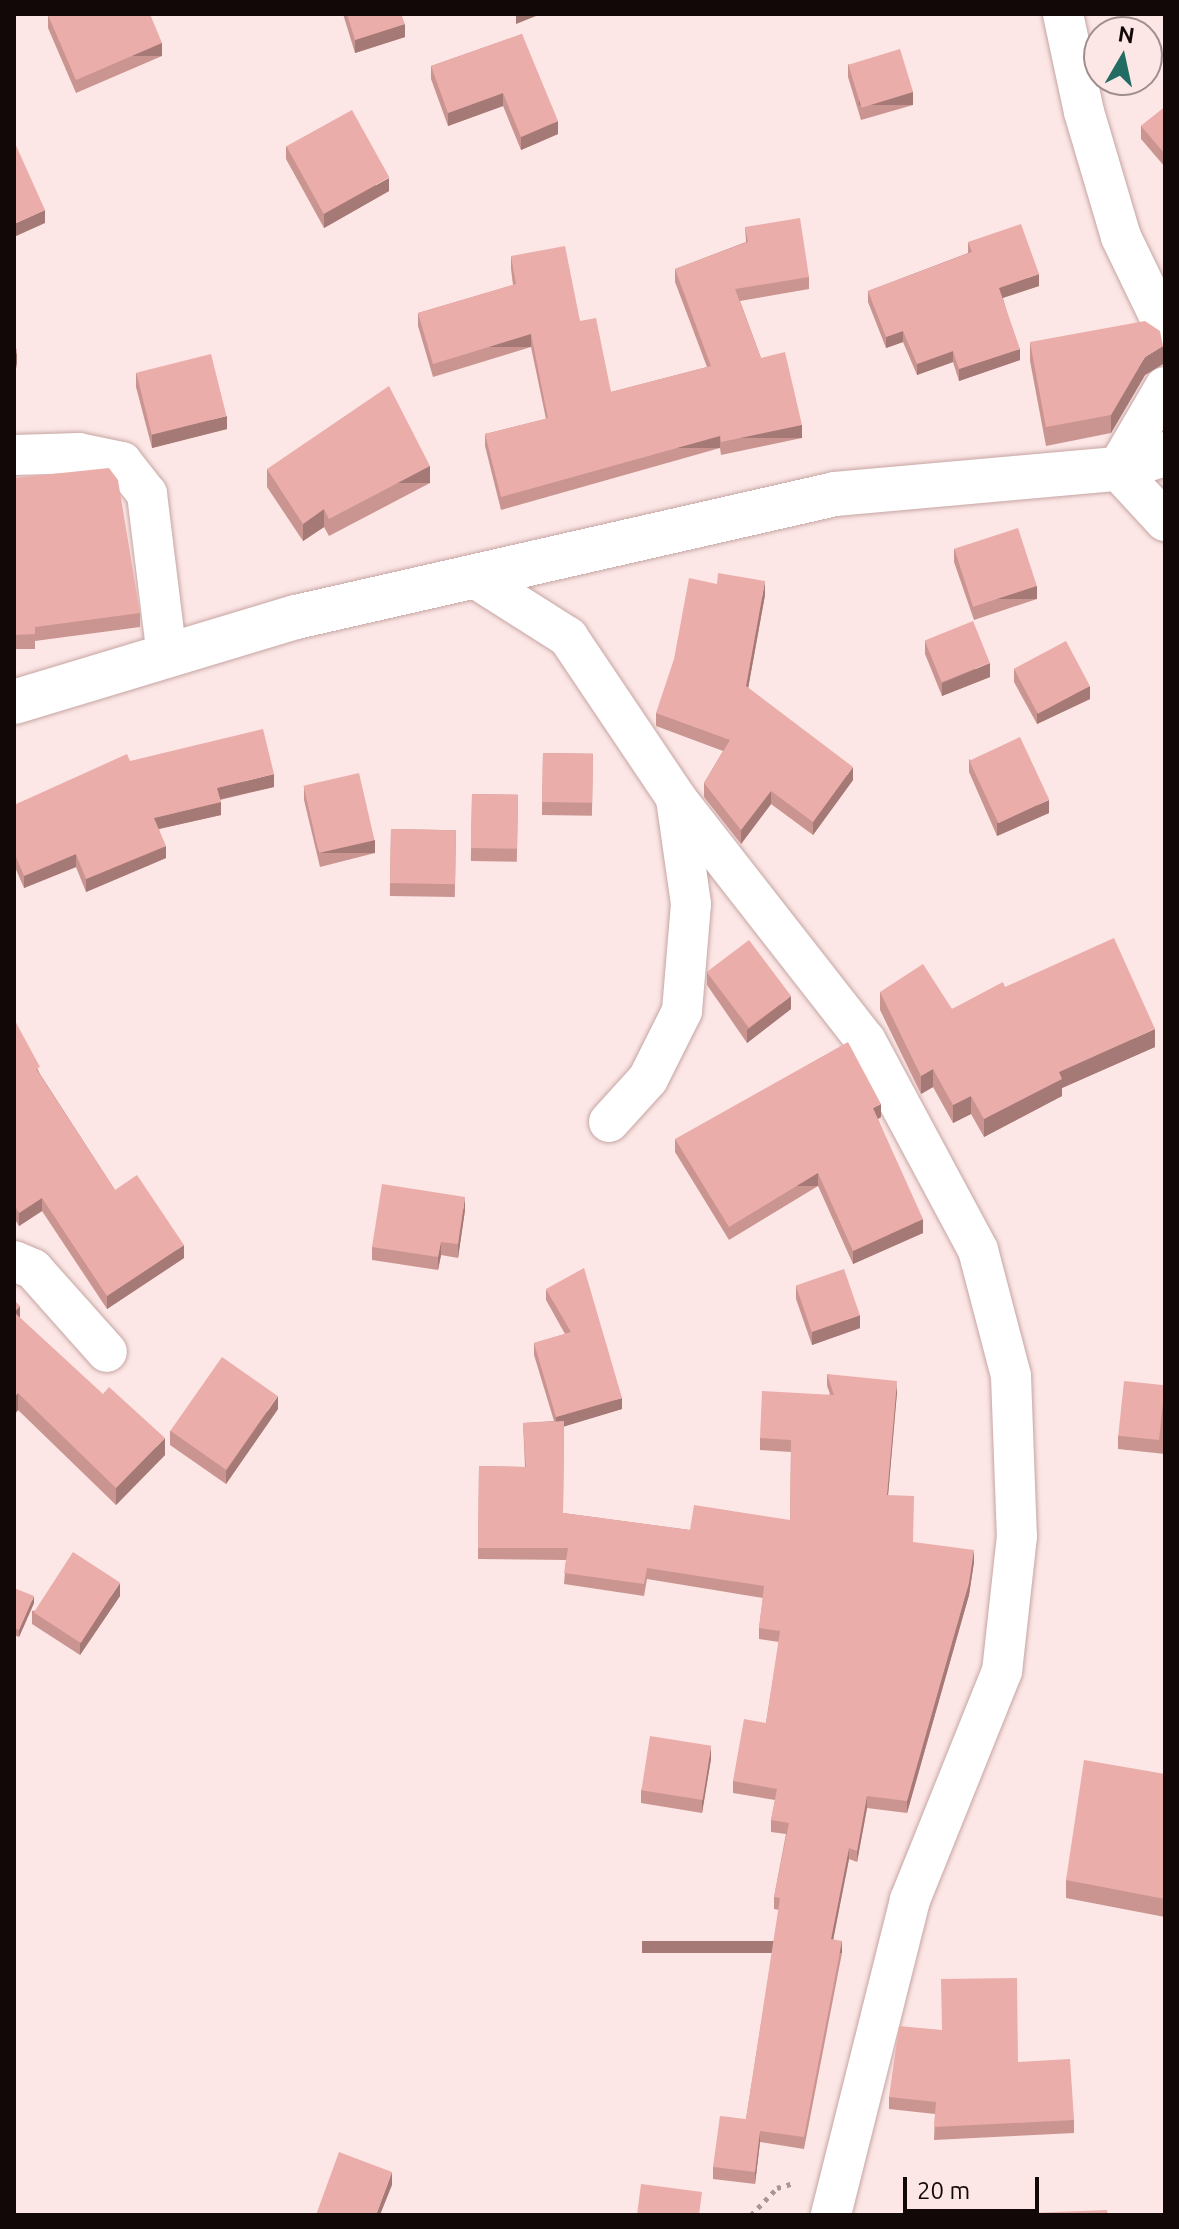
<!DOCTYPE html>
<style>
body{margin:0}
#map{position:relative;width:1179px;height:2229px;overflow:hidden;background:#fce7e6;font-family:Ubuntu,sans-serif}
div>[style]{position:absolute}
[style*='--x']{left:calc(var(--x)*1px);top:calc(var(--y)*1px);width:calc(var(--w)*1px);rotate:calc(var(--a)*1deg)}
.path>*{height:5px;margin-top:-2.5px;transform-origin:0;background:repeating-linear-gradient(90deg,#a99797 0 4px,transparent 0 10px)}
.roads{filter:drop-shadow(0 0 2px #c6a5a3) drop-shadow(0 0 2px #c6a5a3)}
.minor>*{height:40px;margin:-20px;padding:0 20px;transform-origin:20px;border-radius:20px;background:#fff}
.tertiary>*{height:44px;margin:-22px;padding:0 22px;transform-origin:22px;border-radius:22px;background:#fff}
.wall>*{inset:0;background:#ca9591;transform-origin:0 0}
.shaded-wall>*{inset:0;background:#a47976;transform-origin:0 0}
.building>*{inset:0;background:#ebada9;transform-origin:0 0}
span{translate:-50% -50%;white-space:nowrap;text-align:center;line-height:1.15;-webkit-text-stroke:6px #fce7e6;paint-order:stroke}
.frame{position:absolute;inset:0;border:16px solid #130808;pointer-events:none}
.north{position:absolute;left:1083px;top:16px;width:80px;height:80px;box-sizing:border-box;background:#fce7e6;border:2px solid #9f8e8d;border-radius:50%;rotate:9deg;font-size:22px;font-weight:700;line-height:32px;text-align:center;color:#130808}
.north::after{content:'';display:block;margin:auto;width:28px;height:36px;background:#236c63;clip-path:polygon(50% 0,100% 100%,50% 72%,0 100%)}
.scale{position:absolute;left:903px;top:2177px;width:136px;height:36px;box-sizing:border-box;border:4px solid #130808;border-top:0;padding-left:10px;font-size:24px;line-height:28px;white-space:nowrap;color:#130808;-webkit-text-stroke:6px #fce7e6;paint-order:stroke}
</style>
<div id="map">
<div class="path">
<div style="--x:751;--y:2215;--w:37;--a:-46"></div>
<div style="--x:777;--y:2188;--w:17;--a:-17"></div>
</div>
<div class="roads">
<div class="minor">
<div style="--x:1063;--y:14;--w:100;--a:77.9"></div>
<div style="--x:1084;--y:112;--w:130;--a:73.5"></div>
<div style="--x:1121;--y:237;--w:101;--a:64.2"></div>
<div style="--x:1165;--y:387;--w:95;--a:120.3"></div>
<div style="--x:1117;--y:469;--w:71;--a:47.3"></div>
<div style="--x:14;--y:455;--w:65;--a:-1.8"></div>
<div style="--x:79;--y:453;--w:44;--a:11.8"></div>
<div style="--x:122;--y:462;--w:41;--a:52"></div>
<div style="--x:147;--y:494;--w:164;--a:83"></div>
<div style="--x:472;--y:576;--w:114;--a:32.4"></div>
<div style="--x:568;--y:637;--w:194;--a:56.1"></div>
<div style="--x:676;--y:798;--w:308;--a:52"></div>
<div style="--x:866;--y:1041;--w:237;--a:61.8"></div>
<div style="--x:978;--y:1250;--w:130;--a:75.3"></div>
<div style="--x:1011;--y:1376;--w:160;--a:87.9"></div>
<div style="--x:1017;--y:1536;--w:136;--a:96.3"></div>
<div style="--x:1002;--y:1671;--w:247;--a:111.9"></div>
<div style="--x:910;--y:1900;--w:325;--a:104.1"></div>
<div style="--x:609;--y:1122;--w:58;--a:-47.8"></div>
<div style="--x:648;--y:1079;--w:76;--a:-63.4"></div>
<div style="--x:682;--y:1011;--w:107;--a:-85.2"></div>
<div style="--x:691;--y:904;--w:107;--a:-98.1"></div>
<div style="--x:14;--y:1261;--w:21;--a:23"></div>
<div style="--x:33;--y:1269;--w:111;--a:48.3"></div>
</div>
<div class="tertiary">
<div style="--x:14;--y:702;--w:295;--a:-16.8"></div>
<div style="--x:296;--y:617;--w:553;--a:-12.85"></div>
<div style="--x:835;--y:494;--w:283;--a:-5.1"></div>
<div style="--x:1117;--y:469;--w:50;--a:-17.4"></div>
</div>
</div>
<div class="wall">
<div style="clip-path:polygon(343px 14px,401px 14px,405px 37px,355px 53px)"></div>
<div style="clip-path:polygon(48px 15px,162px 56px,76px 93px,48px 28px)"></div>
<div style="clip-path:polygon(522px 34px,558px 134px,521px 150px,503px 106px,448px 126px,431px 79px,431px 66px)"></div>
<div style="clip-path:polygon(848px 64px,913px 105px,861px 120px,848px 77px)"></div>
<div style="clip-path:polygon(1165px 107px,1165px 167px,1141px 139px,1141px 126px)"></div>
<div style="clip-path:polygon(286px 146px,389px 191px,324px 228px,286px 159px)"></div>
<div style="clip-path:polygon(745px 227px,809px 277px,809px 289px,740px 301px,761px 358px,802px 438px,721px 455px,720px 448px,501px 510px,485px 446px,485px 434px,546px 419px,531px 347px,433px 377px,418px 326px,418px 313px,513px 285px,511px 269px,511px 256px,580px 321px,611px 392px,707px 367px,675px 282px,675px 269px,746px 242px)"></div>
<div style="clip-path:polygon(968px 242px,1039px 286px,1003px 298px,1020px 360px,959px 381px,953px 362px,917px 375px,903px 342px,886px 348px,868px 302px,868px 291px,968px 253px)"></div>
<div style="clip-path:polygon(1030px 342px,1163px 364px,1145px 375px,1111px 433px,1046px 446px,1030px 361px)"></div>
<div style="clip-path:polygon(136px 373px,227px 429px,152px 448px,136px 387px)"></div>
<div style="clip-path:polygon(267px 469px,430px 483px,329px 536px,324px 527px,303px 541px,267px 487px)"></div>
<div style="clip-path:polygon(14px 478px,140px 613px,140px 627px,35px 641px,35px 649px,14px 649px)"></div>
<div style="clip-path:polygon(954px 549px,1037px 599px,974px 620px,954px 562px)"></div>
<div style="clip-path:polygon(765px 595px,748px 688px,853px 780px,813px 835px,771px 804px,741px 844px,704px 797px,704px 783px,723px 751px,656px 726px,656px 713px)"></div>
<div style="clip-path:polygon(925px 641px,990px 677px,942px 696px,925px 654px)"></div>
<div style="clip-path:polygon(1014px 669px,1090px 699px,1037px 724px,1014px 682px)"></div>
<div style="left:543px;top:753px;width:50px;height:62px;rotate:1deg"></div>
<div style="clip-path:polygon(969px 759px,1049px 813px,997px 836px,969px 772px)"></div>
<div style="clip-path:polygon(130px 761px,274px 787px,220px 800px,221px 815px,159px 829px,166px 858px,86px 892px,76px 867px,24px 888px,14px 865px,14px 805px)"></div>
<div style="clip-path:polygon(304px 786px,375px 853px,320px 867px,304px 800px)"></div>
<div style="left:472px;top:794px;width:46px;height:67px;rotate:1deg"></div>
<div style="left:391px;top:829px;width:65px;height:67px;rotate:1deg"></div>
<div style="clip-path:polygon(707px 972px,791px 1009px,747px 1043px,707px 985px)"></div>
<div style="clip-path:polygon(1005px 987px,1155px 1047px,1062px 1088px,1062px 1096px,984px 1137px,971px 1114px,953px 1123px,933px 1087px,921px 1094px,880px 1010px,880px 992px,952px 1009px)"></div>
<div style="clip-path:polygon(14px 1019px,40px 1074px,115px 1190px,184px 1258px,107px 1309px,42px 1211px,19px 1226px,14px 1218px)"></div>
<div style="clip-path:polygon(881px 1117px,878px 1119px,923px 1233px,853px 1264px,818px 1186px,729px 1240px,675px 1152px,675px 1139px)"></div>
<div style="clip-path:polygon(465px 1210px,458px 1258px,441px 1255px,438px 1270px,372px 1260px,372px 1247px)"></div>
<div style="clip-path:polygon(796px 1286px,860px 1328px,812px 1345px,796px 1299px)"></div>
<div style="clip-path:polygon(546px 1289px,622px 1409px,564px 1426px,563px 1513px,690px 1530px,790px 1520px,791px 1452px,760px 1450px,760px 1438px,830px 1394px,827px 1386px,827px 1374px,897px 1392px,888px 1496px,913px 1542px,974px 1562px,969px 1595px,907px 1813px,867px 1808px,857px 1862px,849px 1859px,833px 1939px,842px 1953px,804px 2149px,760px 2142px,755px 2184px,713px 2179px,713px 2167px,746px 2119px,779px 1910px,774px 1909px,774px 1897px,786px 1834px,771px 1832px,771px 1820px,775px 1800px,733px 1793px,733px 1781px,766px 1723px,779px 1642px,759px 1639px,759px 1628px,763px 1598px,647px 1579px,644px 1596px,564px 1584px,566px 1560px,478px 1559px,479px 1466px,525px 1467px,523px 1423px,554px 1421px,534px 1355px,534px 1343px,565px 1334px,546px 1300px)"></div>
<div style="clip-path:polygon(20px 1318px,165px 1455px,116px 1505px,18px 1410px,14px 1415px)"></div>
<div style="clip-path:polygon(1165px 1385px,1165px 1454px,1118px 1449px,1118px 1436px)"></div>
<div style="clip-path:polygon(278px 1409px,226px 1484px,170px 1445px,170px 1431px)"></div>
<div style="clip-path:polygon(14px 1588px,34px 1603px,19px 1637px,14px 1635px)"></div>
<div style="clip-path:polygon(120px 1596px,80px 1655px,32px 1624px,32px 1611px)"></div>
<div style="clip-path:polygon(711px 1759px,702px 1813px,641px 1803px,641px 1790px)"></div>
<div style="clip-path:polygon(1165px 1774px,1165px 1917px,1066px 1898px,1066px 1880px)"></div>
<div style="clip-path:polygon(1018px 2062px,1074px 2120px,1074px 2133px,934px 2140px,935px 2114px,889px 2109px,889px 2097px)"></div>
</div>
<div class="shaded-wall">
<div style="clip-path:polygon(516px 14px,541px 14px,516px 24px)"></div>
<div style="clip-path:polygon(405px 24px,405px 37px,355px 53px,355px 40px)"></div>
<div style="left:162px;top:43px;width:13px;height:94px;rotate:90deg"></div>
<div style="left:913px;top:92px;width:13px;height:54px;rotate:90deg"></div>
<div style="clip-path:polygon(503px 93px,503px 106px,448px 126px,448px 113px)"></div>
<div style="clip-path:polygon(558px 121px,558px 134px,521px 150px,521px 137px)"></div>
<div style="clip-path:polygon(389px 178px,389px 191px,324px 228px,324px 214px)"></div>
<div style="clip-path:polygon(45px 210px,45px 223px,14px 237px,14px 224px)"></div>
<div style="clip-path:polygon(1039px 274px,1039px 286px,999px 299px,999px 288px)"></div>
<div style="clip-path:polygon(903px 331px,903px 342px,886px 348px,886px 337px)"></div>
<div style="left:531px;top:334px;width:13px;height:102px;rotate:90deg"></div>
<div style="clip-path:polygon(1163px 346px,1163px 364px,1145px 375px,1111px 433px,1111px 415px,1145px 357px)"></div>
<div style="clip-path:polygon(17px 349px,17px 363px,14px 381px,14px 366px)"></div>
<div style="clip-path:polygon(1020px 349px,1020px 360px,959px 381px,959px 369px)"></div>
<div style="clip-path:polygon(953px 351px,953px 362px,917px 375px,917px 364px)"></div>
<div style="clip-path:polygon(227px 416px,227px 429px,152px 448px,152px 434px)"></div>
<div style="left:802px;top:425px;width:13px;height:83px;rotate:90deg"></div>
<div style="left:720px;top:436px;width:12px;height:227px;rotate:90deg"></div>
<div style="left:430px;top:466px;width:17px;height:114px;rotate:90deg"></div>
<div style="clip-path:polygon(324px 509px,324px 527px,303px 541px,303px 524px)"></div>
<div style="clip-path:polygon(765px 581px,765px 595px,746px 700px,746px 686px)"></div>
<div style="left:1037px;top:586px;width:13px;height:66px;rotate:90deg"></div>
<div style="clip-path:polygon(990px 663px,990px 677px,942px 696px,942px 683px)"></div>
<div style="clip-path:polygon(1090px 686px,1090px 699px,1037px 724px,1037px 711px)"></div>
<div style="clip-path:polygon(853px 767px,853px 780px,813px 835px,813px 822px)"></div>
<div style="clip-path:polygon(274px 774px,274px 787px,217px 800px,217px 788px)"></div>
<div style="clip-path:polygon(771px 791px,771px 804px,741px 844px,741px 830px)"></div>
<div style="clip-path:polygon(1049px 800px,1049px 813px,997px 836px,997px 823px)"></div>
<div style="clip-path:polygon(221px 802px,221px 815px,154px 830px,154px 818px)"></div>
<div style="left:375px;top:840px;width:13px;height:57px;rotate:90deg"></div>
<div style="clip-path:polygon(166px 846px,166px 858px,86px 892px,86px 879px)"></div>
<div style="clip-path:polygon(76px 854px,76px 867px,24px 888px,24px 876px)"></div>
<div style="clip-path:polygon(791px 996px,791px 1009px,747px 1043px,747px 1030px)"></div>
<div style="clip-path:polygon(1155px 1029px,1155px 1047px,1062px 1088px,1062px 1096px,984px 1137px,984px 1119px,1059px 1072px)"></div>
<div style="clip-path:polygon(933px 1069px,933px 1087px,921px 1094px,921px 1076px)"></div>
<div style="clip-path:polygon(971px 1096px,971px 1114px,953px 1123px,953px 1105px)"></div>
<div style="clip-path:polygon(881px 1104px,881px 1117px,873px 1122px,873px 1108px)"></div>
<div style="left:818px;top:1173px;width:13px;height:104px;rotate:90deg"></div>
<div style="clip-path:polygon(465px 1197px,465px 1210px,458px 1258px,458px 1244px)"></div>
<div style="clip-path:polygon(42px 1198px,42px 1211px,19px 1226px,19px 1213px)"></div>
<div style="clip-path:polygon(923px 1219px,923px 1233px,853px 1264px,853px 1251px)"></div>
<div style="clip-path:polygon(441px 1242px,441px 1255px,438px 1270px,438px 1257px)"></div>
<div style="clip-path:polygon(184px 1245px,184px 1258px,107px 1309px,107px 1296px)"></div>
<div style="clip-path:polygon(20px 1306px,20px 1322px,14px 1312px)"></div>
<div style="clip-path:polygon(860px 1315px,860px 1328px,812px 1345px,812px 1332px)"></div>
<div style="clip-path:polygon(897px 1381px,897px 1392px,887px 1507px,887px 1495px)"></div>
<div style="clip-path:polygon(18px 1393px,18px 1410px,14px 1415px,14px 1398px)"></div>
<div style="clip-path:polygon(278px 1396px,278px 1409px,226px 1484px,226px 1471px)"></div>
<div style="clip-path:polygon(622px 1398px,622px 1409px,556px 1429px,556px 1417px)"></div>
<div style="clip-path:polygon(165px 1438px,165px 1455px,116px 1505px,116px 1488px)"></div>
<div style="clip-path:polygon(974px 1550px,974px 1562px,969px 1595px,907px 1813px,907px 1801px)"></div>
<div style="clip-path:polygon(120px 1583px,120px 1596px,80px 1655px,80px 1642px)"></div>
<div style="clip-path:polygon(34px 1596px,34px 1603px,19px 1637px,19px 1630px)"></div>
<div style="clip-path:polygon(711px 1746px,711px 1759px,702px 1813px,702px 1800px)"></div>
<div style="clip-path:polygon(867px 1796px,867px 1808px,857px 1862px,857px 1851px)"></div>
<div style="clip-path:polygon(849px 1848px,849px 1859px,831px 1951px,831px 1939px)"></div>
<div style="left:842px;top:1941px;width:12px;height:200px;rotate:90deg"></div>
<div style="clip-path:polygon(760px 2131px,760px 2142px,755px 2184px,755px 2172px)"></div>
<div style="clip-path:polygon(392px 2172px,392px 2185px,380px 2215px,376px 2215px)"></div>
</div>
<div class="building">
<div style="clip-path:polygon(49px 14px,150px 14px,162px 43px,76px 80px,48px 15px)"></div>
<div style="clip-path:polygon(347px 14px,401px 14px,405px 24px,355px 40px)"></div>
<div style="clip-path:polygon(522px 34px,558px 121px,521px 137px,503px 93px,448px 113px,431px 66px)"></div>
<div style="left:900px;top:49px;width:45px;height:54px;rotate:73deg"></div>
<div style="clip-path:polygon(1165px 107px,1165px 154px,1141px 126px)"></div>
<div style="left:352px;top:110px;width:77px;height:75px;rotate:61deg"></div>
<div style="clip-path:polygon(14px 141px,45px 210px,14px 224px)"></div>
<div style="clip-path:polygon(800px 218px,809px 277px,735px 289px,761px 358px,785px 352px,802px 425px,721px 442px,720px 436px,501px 497px,485px 434px,548px 418px,531px 334px,433px 364px,418px 313px,516px 284px,511px 256px,565px 246px,580px 321px,596px 318px,611px 392px,711px 366px,675px 269px,748px 242px,745px 227px)"></div>
<div style="clip-path:polygon(1021px 224px,1039px 274px,999px 288px,1020px 349px,959px 369px,953px 351px,917px 364px,903px 331px,886px 337px,868px 291px,972px 252px,968px 242px)"></div>
<div style="clip-path:polygon(1145px 321px,1160px 331px,1163px 346px,1145px 357px,1111px 415px,1046px 427px,1030px 342px)"></div>
<div style="clip-path:polygon(14px 348px,17px 349px,14px 366px)"></div>
<div style="left:211px;top:354px;width:64px;height:77px;rotate:76deg"></div>
<div style="clip-path:polygon(389px 386px,430px 466px,329px 519px,324px 509px,303px 524px,267px 469px)"></div>
<div style="clip-path:polygon(109px 468px,118px 480px,140px 613px,35px 627px,35px 634px,14px 635px,14px 478px)"></div>
<div style="left:1018px;top:528px;width:61px;height:67px;rotate:72deg"></div>
<div style="clip-path:polygon(718px 573px,765px 581px,746px 686px,853px 767px,813px 822px,771px 791px,741px 830px,704px 783px,730px 740px,656px 713px,674px 659px,689px 578px,717px 584px)"></div>
<div style="left:973px;top:621px;width:45px;height:52px;rotate:68deg"></div>
<div style="left:1066px;top:641px;width:51px;height:59px;rotate:62deg"></div>
<div style="clip-path:polygon(263px 729px,274px 774px,217px 788px,221px 802px,154px 818px,166px 846px,86px 879px,76px 854px,24px 876px,14px 852px,14px 805px,127px 754px,130px 761px)"></div>
<div style="left:1020px;top:737px;width:69px;height:56px;rotate:65deg"></div>
<div style="left:543px;top:753px;width:50px;height:49px;rotate:1deg"></div>
<div style="left:359px;top:773px;width:69px;height:57px;rotate:77deg"></div>
<div style="left:472px;top:794px;width:46px;height:54px;rotate:1deg"></div>
<div style="left:391px;top:829px;width:65px;height:54px;rotate:1deg"></div>
<div style="clip-path:polygon(1114px 938px,1155px 1029px,1059px 1072px,1062px 1079px,984px 1119px,971px 1096px,953px 1105px,933px 1069px,921px 1076px,880px 992px,923px 964px,952px 1009px,1003px 982px,1005px 987px)"></div>
<div style="left:749px;top:940px;width:70px;height:53px;rotate:53deg"></div>
<div style="clip-path:polygon(14px 1019px,40px 1067px,36px 1069px,115px 1190px,137px 1175px,184px 1245px,107px 1296px,42px 1198px,19px 1213px,14px 1205px)"></div>
<div style="clip-path:polygon(848px 1042px,881px 1104px,873px 1108px,923px 1219px,853px 1251px,818px 1173px,729px 1227px,675px 1139px)"></div>
<div style="clip-path:polygon(382px 1184px,465px 1197px,458px 1244px,441px 1242px,438px 1257px,372px 1247px)"></div>
<div style="clip-path:polygon(584px 1268px,622px 1398px,556px 1417px,534px 1343px,571px 1332px,546px 1289px)"></div>
<div style="left:844px;top:1269px;width:49px;height:51px;rotate:71deg"></div>
<div style="clip-path:polygon(14px 1300px,20px 1306px,14px 1312px)"></div>
<div style="clip-path:polygon(14px 1312px,103px 1394px,109px 1387px,165px 1438px,116px 1488px,18px 1393px,14px 1398px)"></div>
<div style="left:222px;top:1357px;width:68px;height:90px;rotate:35deg"></div>
<div style="clip-path:polygon(827px 1374px,897px 1381px,887px 1495px,914px 1496px,913px 1542px,974px 1550px,969px 1583px,907px 1801px,867px 1796px,857px 1851px,849px 1848px,831px 1939px,842px 1941px,804px 2137px,760px 2131px,755px 2172px,713px 2167px,720px 2116px,746px 2119px,780px 1898px,774px 1897px,789px 1823px,771px 1820px,777px 1789px,733px 1781px,744px 1719px,766px 1723px,780px 1631px,759px 1628px,764px 1586px,647px 1568px,644px 1584px,564px 1573px,568px 1548px,478px 1548px,479px 1466px,526px 1467px,523px 1423px,564px 1421px,563px 1513px,690px 1530px,694px 1505px,790px 1520px,791px 1440px,760px 1438px,762px 1391px,834px 1395px)"></div>
<div style="left:1124px;top:1381px;width:41px;height:55px;rotate:6deg"></div>
<div style="left:73px;top:1552px;width:56px;height:72px;rotate:33deg"></div>
<div style="clip-path:polygon(14px 1588px,34px 1596px,19px 1630px,14px 1628px)"></div>
<div style="left:650px;top:1736px;width:62px;height:55px;rotate:9deg"></div>
<div style="clip-path:polygon(1084px 1760px,1165px 1774px,1165px 1899px,1066px 1880px)"></div>
<div style="clip-path:polygon(1017px 1978px,1018px 2062px,1070px 2059px,1074px 2120px,934px 2127px,936px 2102px,889px 2097px,899px 2026px,942px 2030px,941px 1979px)"></div>
<div style="clip-path:polygon(339px 2152px,392px 2172px,376px 2215px,316px 2215px)"></div>
<div style="clip-path:polygon(641px 2184px,702px 2192px,699px 2215px,637px 2215px)"></div>
<div style="clip-path:polygon(1107px 2210px,1108px 2215px,1030px 2215px,1029px 2213px)"></div>
</div>
<div class="frame"></div>
<div class="north">N</div>
<div class="scale">20 m</div>
</div>
